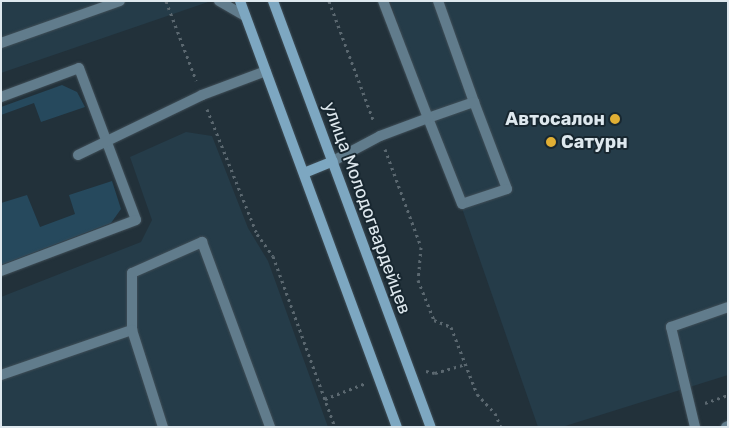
<!DOCTYPE html>
<meta charset="utf-8">
<style>
body{margin:0}
#map{position:relative;width:729px;height:428px;overflow:hidden;background:#22313a;font-family:Rubik,sans-serif}
div>[style]{position:absolute}
[style*='--x']{left:calc(var(--x)*1px);top:calc(var(--y)*1px);width:calc(var(--w)*1px);rotate:calc(var(--a)*1deg)}
.built>*{inset:0;background:#253c49}
.green>*{inset:0;background:#26495d}
.path>*{height:3px;margin-top:-1.5px;transform-origin:0;background:repeating-linear-gradient(90deg,#5b6870 0 2.5px,transparent 0 6.5px)}
.roads{filter:drop-shadow(0 0 1px #404e57) drop-shadow(0 0 1px #404e57)}
.service>*{height:10px;margin:-5px;padding:0 5px;transform-origin:5px;border-radius:5px;background:#617c8c}
.secondary>*{height:10px;margin:-5px;padding:0 5px;transform-origin:5px;border-radius:5px;background:#7da7c1}
.dots>*{width:14px;height:14px;translate:-50% -50%;box-sizing:border-box;border:2px solid #182730;border-radius:50%}
span{translate:-50% -50%;white-space:nowrap;text-align:center;line-height:1.15;-webkit-text-stroke:4px #182730;paint-order:stroke}
.poi-label{font-size:18px;color:#dee8ee;font-weight:700}
.right{translate:-100% -50%;text-align:right}
.left{translate:0 -50%;text-align:left}
.street-label{font-size:18px;color:#dee8ee}
.frame{position:absolute;inset:0;border:2px solid #dee8ee;pointer-events:none}
</style>
<div id="map">
<div class="built">
<div style="clip-path:polygon(1px 1px,211px 1px,1px 73px)"></div>
<div style="clip-path:polygon(390px 1px,728px 1px,728px 375px,562px 427px,538px 427px)"></div>
<div style="clip-path:polygon(186px 132px,212px 136px,248px 228px,268px 261px,328px 427px,1px 427px,1px 297px,141px 242px,152px 220px,130px 157px)"></div>
</div>
<div class="green">
<div style="clip-path:polygon(62px 85px,77px 92px,85px 107px,41px 122px,34px 103px,1px 115px,1px 107px)"></div>
<div style="clip-path:polygon(112px 181px,121px 209px,111px 223px,1px 265px,1px 203px,27px 195px,40px 227px,75px 214px,69px 195px)"></div>
</div>
<div class="path">
<div style="--x:166;--y:1;--w:85;--a:69.2"></div>
<div style="--x:329;--y:1;--w:129;--a:69.6"></div>
<div style="--x:207;--y:109;--w:135;--a:68.2"></div>
<div style="--x:257;--y:234;--w:27;--a:54"></div>
<div style="--x:273;--y:256;--w:182;--a:70.1"></div>
<div style="--x:385;--y:149;--w:104;--a:69.8"></div>
<div style="--x:421;--y:247;--w:33;--a:95"></div>
<div style="--x:418;--y:280;--w:43;--a:68.2"></div>
<div style="--x:434;--y:320;--w:18;--a:22"></div>
<div style="--x:451;--y:327;--w:72;--a:68.8"></div>
<div style="--x:477;--y:394;--w:26;--a:47"></div>
<div style="--x:495;--y:413;--w:15;--a:67"></div>
<div style="--x:426;--y:371;--w:9;--a:13"></div>
<div style="--x:435;--y:373;--w:32;--a:-16"></div>
<div style="--x:325;--y:399;--w:44;--a:-21.3"></div>
<div style="--x:705;--y:403;--w:24;--a:-19"></div>
</div>
<div class="roads">
<div class="service">
<div style="--x:219;--y:1;--w:30;--a:30"></div>
<div style="--x:438;--y:1;--w:107;--a:70.4"></div>
<div style="--x:1;--y:43;--w:126;--a:-19.4"></div>
<div style="--x:1;--y:97;--w:83;--a:-20.4"></div>
<div style="--x:79;--y:68;--w:162;--a:69.4"></div>
<div style="--x:136;--y:220;--w:144;--a:159.3"></div>
<div style="--x:78;--y:155;--w:138;--a:-25.8"></div>
<div style="--x:202;--y:95;--w:68;--a:-20.6"></div>
<div style="--x:333;--y:161;--w:53;--a:-28"></div>
<div style="--x:380;--y:136;--w:51;--a:-20.6"></div>
<div style="--x:428;--y:118;--w:49;--a:-19.2"></div>
<div style="--x:474;--y:102;--w:93;--a:69.2"></div>
<div style="--x:507;--y:189;--w:47;--a:161.6"></div>
<div style="--x:462;--y:204;--w:92;--a:-111.6"></div>
<div style="--x:428;--y:118;--w:125;--a:-111"></div>
<div style="--x:132;--y:330;--w:57;--a:-90"></div>
<div style="--x:132;--y:273;--w:77;--a:-23.9"></div>
<div style="--x:202;--y:242;--w:197;--a:69.8"></div>
<div style="--x:1;--y:375;--w:139;--a:-19"></div>
<div style="--x:132;--y:330;--w:102;--a:72.3"></div>
<div style="--x:695;--y:427;--w:103;--a:-103.5"></div>
<div style="--x:671;--y:327;--w:60;--a:-19.3"></div>
<div style="--x:726;--y:427;--w:2;--a:-27"></div>
</div>
<div class="secondary">
<div style="--x:240;--y:1;--w:454;--a:69.8"></div>
<div style="--x:273;--y:1;--w:454;--a:69.7"></div>
<div style="--x:304;--y:173;--w:31;--a:-22"></div>
</div>
</div>
<div class="dots">
<div style="left:615px;top:119px;background:#e1af34"></div>
<div style="left:551px;top:142px;background:#e1af34"></div>
</div>
<div class="poi-label">
<span class="right" style="left:605px;top:119px">Автосалон</span>
<span class="left" style="left:561px;top:142px">Сатурн</span>
</div>
<div class="street-label">
<span style="left:367px;top:208px;rotate:70deg">улица Молодогвардейцев</span>
</div>
<div class="frame"></div>
</div>
